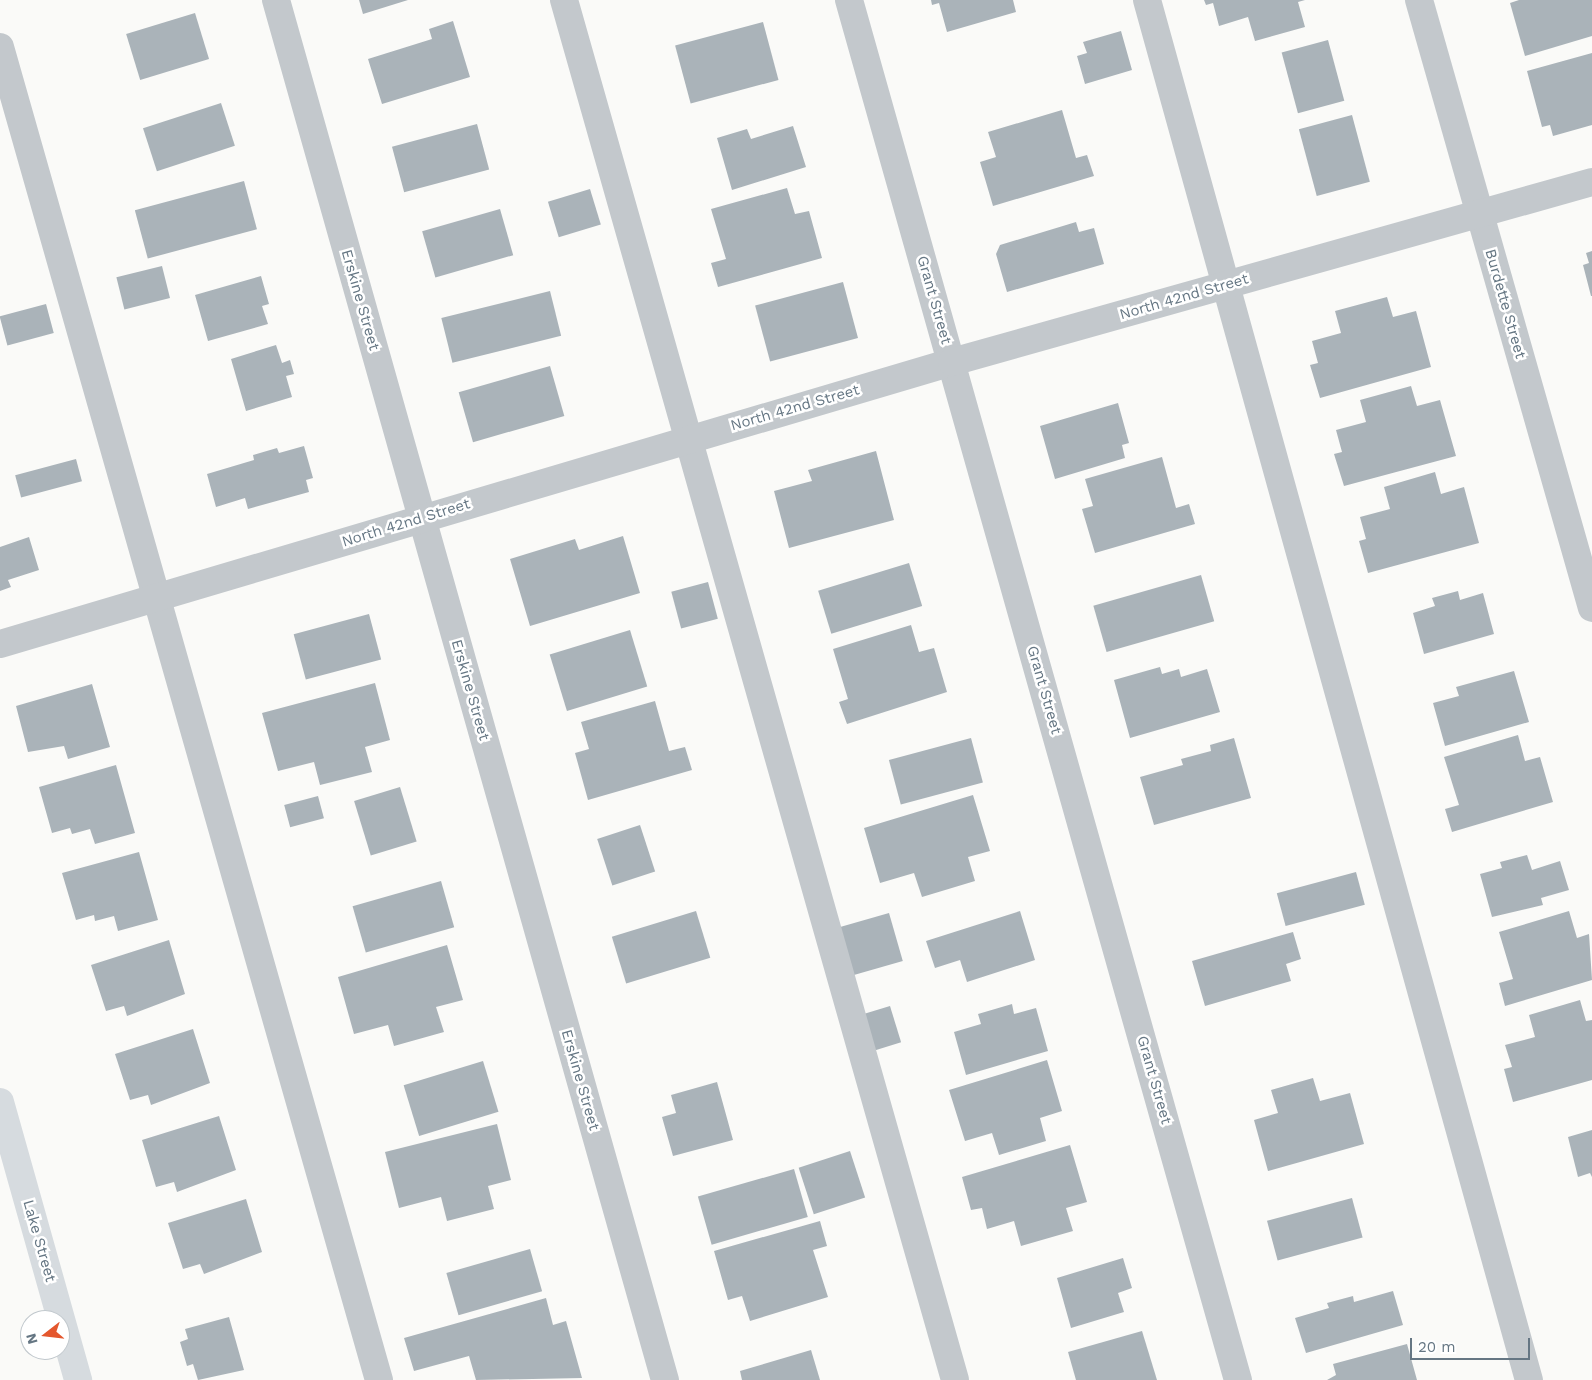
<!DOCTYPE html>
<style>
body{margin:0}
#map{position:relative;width:1592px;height:1380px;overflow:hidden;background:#fafaf8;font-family:"Work Sans",sans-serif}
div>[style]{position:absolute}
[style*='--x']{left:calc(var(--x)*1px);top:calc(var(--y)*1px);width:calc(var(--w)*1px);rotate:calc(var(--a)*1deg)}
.building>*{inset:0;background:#aab3b9;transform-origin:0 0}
.minor>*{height:28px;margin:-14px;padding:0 14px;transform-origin:14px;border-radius:14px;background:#c3c8cc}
.major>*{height:28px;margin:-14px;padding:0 14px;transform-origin:14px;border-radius:14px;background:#d6dbdf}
span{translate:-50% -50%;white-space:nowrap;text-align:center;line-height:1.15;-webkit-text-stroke:5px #fff;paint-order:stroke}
.street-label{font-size:15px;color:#657683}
.north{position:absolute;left:20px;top:1310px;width:50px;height:50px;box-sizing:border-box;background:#fff;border:1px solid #c1c8cd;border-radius:50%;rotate:254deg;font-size:14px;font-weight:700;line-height:20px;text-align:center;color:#657683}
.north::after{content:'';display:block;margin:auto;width:18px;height:22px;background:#e4572e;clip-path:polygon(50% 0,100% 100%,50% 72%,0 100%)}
.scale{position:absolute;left:1410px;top:1338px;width:120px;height:22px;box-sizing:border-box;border:2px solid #657683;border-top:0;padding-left:6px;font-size:15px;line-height:18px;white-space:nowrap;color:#657683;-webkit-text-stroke:4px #fff;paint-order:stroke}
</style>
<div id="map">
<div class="building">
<div style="clip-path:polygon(359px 0,408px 0,363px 14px)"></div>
<div style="clip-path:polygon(931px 0,1013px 0,1016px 12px,947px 32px,939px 3px,932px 5px)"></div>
<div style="clip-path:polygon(1204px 0,1305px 0,1298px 2px,1305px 27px,1255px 41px,1248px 17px,1219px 26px,1213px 3px,1206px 5px)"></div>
<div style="clip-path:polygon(1519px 0,1592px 0,1592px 36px,1525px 56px,1510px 3px)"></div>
<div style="left:195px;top:13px;width:48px;height:72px;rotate:73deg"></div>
<div style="clip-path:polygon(453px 21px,470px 77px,382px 104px,368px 59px,432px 39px,429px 29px)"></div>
<div style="left:763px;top:22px;width:60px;height:91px;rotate:75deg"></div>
<div style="clip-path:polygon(1121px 31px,1132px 70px,1085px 84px,1077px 56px,1087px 53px,1083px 42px)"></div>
<div style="left:1328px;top:40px;width:63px;height:48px;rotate:75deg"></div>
<div style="clip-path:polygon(1592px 53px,1592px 125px,1553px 136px,1550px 125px,1542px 127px,1527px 71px)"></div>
<div style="left:221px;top:103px;width:45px;height:82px;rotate:72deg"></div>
<div style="clip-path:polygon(1062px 110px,1076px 158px,1087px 155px,1094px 176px,993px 206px,980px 162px,996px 157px,988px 132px)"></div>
<div style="left:1352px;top:115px;width:69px;height:55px;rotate:75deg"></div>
<div style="left:477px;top:124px;width:47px;height:88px;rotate:75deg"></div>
<div style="clip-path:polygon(793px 126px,806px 167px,732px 190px,717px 138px,747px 129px,751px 139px)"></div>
<div style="left:244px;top:181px;width:50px;height:113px;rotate:75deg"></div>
<div style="clip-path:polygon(787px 188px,795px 214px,809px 211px,822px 258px,718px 287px,711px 263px,726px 259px,711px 209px)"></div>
<div style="left:590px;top:189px;width:37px;height:44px;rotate:73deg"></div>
<div style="left:500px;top:209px;width:48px;height:81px;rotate:74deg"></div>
<div style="clip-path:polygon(1076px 222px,1079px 232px,1094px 228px,1104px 264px,1007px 292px,996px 254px,1000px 245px)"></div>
<div style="clip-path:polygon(1592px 251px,1592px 296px,1591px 296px,1583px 265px,1589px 263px,1586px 253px)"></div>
<div style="left:162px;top:266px;width:33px;height:47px;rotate:76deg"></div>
<div style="clip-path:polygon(261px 276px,269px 304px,262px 306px,268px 324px,208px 341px,195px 295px)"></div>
<div style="left:843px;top:282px;width:58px;height:91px;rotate:75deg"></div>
<div style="left:550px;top:291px;width:46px;height:112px;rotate:76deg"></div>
<div style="clip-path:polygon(1387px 297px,1393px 317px,1416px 311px,1431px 367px,1320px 398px,1310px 365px,1318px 363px,1312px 341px,1341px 333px,1335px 311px)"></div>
<div style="left:46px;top:304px;width:30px;height:48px;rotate:75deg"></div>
<div style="clip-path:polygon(276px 345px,282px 363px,290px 360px,294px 374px,286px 376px,292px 397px,246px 411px,231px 359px)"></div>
<div style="left:550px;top:366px;width:52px;height:95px;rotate:74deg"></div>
<div style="clip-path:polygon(1411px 386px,1417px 406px,1440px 400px,1456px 456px,1344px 486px,1334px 454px,1342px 452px,1336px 430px,1366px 422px,1360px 400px)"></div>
<div style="clip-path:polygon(1118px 403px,1129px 443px,1122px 445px,1125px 458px,1055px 479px,1040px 426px)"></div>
<div style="clip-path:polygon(304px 446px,313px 478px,306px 480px,309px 492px,248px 509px,245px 498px,216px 507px,207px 474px,254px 460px,253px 455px,277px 448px,279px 453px)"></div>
<div style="clip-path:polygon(876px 451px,894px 520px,789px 548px,774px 491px,812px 481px,808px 470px)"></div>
<div style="clip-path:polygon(1162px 457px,1176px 508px,1189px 504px,1195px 524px,1095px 553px,1082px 509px,1093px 506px,1085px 479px)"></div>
<div style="left:76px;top:459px;width:23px;height:63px;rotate:75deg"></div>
<div style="clip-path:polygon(1435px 472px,1441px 494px,1464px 487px,1479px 543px,1368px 573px,1359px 541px,1366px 539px,1360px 517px,1390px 509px,1384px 487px)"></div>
<div style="clip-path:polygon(623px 536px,640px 593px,530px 626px,510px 559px,575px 539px,579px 550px)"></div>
<div style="clip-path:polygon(29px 537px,39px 570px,8px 580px,11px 587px,0 591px,0 547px)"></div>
<div style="left:909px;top:563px;width:45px;height:95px;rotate:73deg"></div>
<div style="left:1201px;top:575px;width:48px;height:112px;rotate:74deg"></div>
<div style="left:708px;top:582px;width:38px;height:38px;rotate:75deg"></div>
<div style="clip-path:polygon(1458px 591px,1460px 600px,1483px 593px,1494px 634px,1424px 654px,1413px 613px,1435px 606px,1432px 598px)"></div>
<div style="left:369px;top:614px;width:47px;height:78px;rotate:75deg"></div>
<div style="clip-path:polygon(911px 625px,919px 652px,934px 648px,947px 692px,847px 724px,839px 702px,848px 699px,833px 649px)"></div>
<div style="left:630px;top:630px;width:59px;height:84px;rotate:73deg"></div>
<div style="clip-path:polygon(1160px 667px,1162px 674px,1179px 669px,1181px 677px,1207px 669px,1220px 712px,1130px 738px,1114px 680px)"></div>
<div style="clip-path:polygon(1514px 671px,1529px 722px,1445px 746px,1433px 703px,1459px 696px,1456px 687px)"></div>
<div style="clip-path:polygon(375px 683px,390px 740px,365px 747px,372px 772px,320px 785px,314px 762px,278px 771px,262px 713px)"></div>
<div style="clip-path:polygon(92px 684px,110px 747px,68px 759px,64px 746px,28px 752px,16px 706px)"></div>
<div style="clip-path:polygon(655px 701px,669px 751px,685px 747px,692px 770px,588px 800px,575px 753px,589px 749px,581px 722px)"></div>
<div style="clip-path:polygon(1518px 735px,1525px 761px,1540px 757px,1553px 802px,1452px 832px,1445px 809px,1459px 805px,1444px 757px)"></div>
<div style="left:971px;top:738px;width:46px;height:85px;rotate:75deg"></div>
<div style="clip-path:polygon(1234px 738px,1251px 798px,1154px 825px,1140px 777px,1183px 765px,1181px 759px,1211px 751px,1210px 745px)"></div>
<div style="clip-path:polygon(116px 765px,135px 833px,95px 844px,90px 829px,72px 834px,70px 828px,52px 833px,39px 787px)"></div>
<div style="left:400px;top:787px;width:57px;height:48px;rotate:73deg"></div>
<div style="clip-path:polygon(973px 795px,990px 851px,968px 857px,975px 881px,922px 897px,914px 873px,880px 883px,864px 828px)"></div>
<div style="left:318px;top:796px;width:23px;height:35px;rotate:75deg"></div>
<div style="left:640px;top:825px;width:49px;height:45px;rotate:72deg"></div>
<div style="clip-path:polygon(139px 852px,158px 920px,118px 931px,114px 916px,95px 921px,94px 915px,76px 920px,62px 873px)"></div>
<div style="clip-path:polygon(1527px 855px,1532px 870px,1560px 861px,1569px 890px,1541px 898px,1543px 905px,1492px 917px,1480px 874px,1502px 868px,1500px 862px)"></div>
<div style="left:1356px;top:872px;width:34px;height:82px;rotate:75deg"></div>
<div style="left:441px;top:881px;width:48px;height:92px;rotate:74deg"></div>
<div style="left:696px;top:911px;width:49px;height:88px;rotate:73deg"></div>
<div style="clip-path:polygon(1020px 911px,1035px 960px,967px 982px,960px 960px,935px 968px,926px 941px)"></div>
<div style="clip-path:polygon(1569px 911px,1577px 938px,1589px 934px,1592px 980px,1505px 1006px,1499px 983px,1513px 979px,1499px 932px)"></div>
<div style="left:889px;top:913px;width:50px;height:59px;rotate:74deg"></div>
<div style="clip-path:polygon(1293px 932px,1301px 959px,1286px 964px,1291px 981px,1205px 1006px,1192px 961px)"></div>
<div style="clip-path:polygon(169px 940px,185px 994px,127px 1016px,124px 1006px,106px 1011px,91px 965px)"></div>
<div style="clip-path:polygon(447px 945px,463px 1000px,436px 1007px,444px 1032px,394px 1046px,388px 1025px,354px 1034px,338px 977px)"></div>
<div style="clip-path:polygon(1580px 1000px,1586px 1021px,1592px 1020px,1592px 1080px,1513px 1102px,1504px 1069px,1512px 1067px,1505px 1045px,1535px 1037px,1529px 1015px)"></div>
<div style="clip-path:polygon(1012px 1004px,1014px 1014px,1036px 1008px,1048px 1051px,966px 1075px,954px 1032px,981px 1024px,978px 1014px)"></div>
<div style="left:890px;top:1006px;width:38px;height:37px;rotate:73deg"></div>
<div style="clip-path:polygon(193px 1029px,210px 1083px,151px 1105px,148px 1095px,130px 1100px,115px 1054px)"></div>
<div style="clip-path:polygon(1047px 1060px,1062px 1111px,1040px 1118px,1046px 1141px,999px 1155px,992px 1133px,965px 1141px,949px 1090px)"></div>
<div style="left:483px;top:1061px;width:53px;height:83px;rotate:73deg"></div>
<div style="clip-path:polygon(1313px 1078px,1320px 1101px,1350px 1093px,1364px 1144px,1268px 1171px,1254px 1120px,1278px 1113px,1271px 1090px)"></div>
<div style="clip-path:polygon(717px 1082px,733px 1140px,673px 1156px,662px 1117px,676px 1113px,671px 1095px)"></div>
<div style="clip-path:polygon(219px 1116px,236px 1170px,177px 1192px,174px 1182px,156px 1187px,142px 1140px)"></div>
<div style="clip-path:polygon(497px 1124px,511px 1180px,488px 1186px,494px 1209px,447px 1221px,441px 1197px,399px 1208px,385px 1152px)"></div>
<div style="clip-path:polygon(1592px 1130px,1592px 1177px,1590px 1173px,1578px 1177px,1568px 1137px)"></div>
<div style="clip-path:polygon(1070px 1145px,1087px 1202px,1066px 1208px,1073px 1231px,1021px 1246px,1014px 1221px,987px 1229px,982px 1208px,971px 1210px,962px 1177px)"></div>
<div style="left:850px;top:1151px;width:49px;height:54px;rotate:72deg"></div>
<div style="left:794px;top:1169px;width:50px;height:100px;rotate:74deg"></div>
<div style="left:1352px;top:1198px;width:41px;height:88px;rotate:75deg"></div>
<div style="clip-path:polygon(246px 1199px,262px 1252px,204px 1274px,200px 1264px,183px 1269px,168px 1223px)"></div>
<div style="clip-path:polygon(820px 1221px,827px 1246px,813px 1250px,828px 1297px,750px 1321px,742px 1296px,728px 1300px,714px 1251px)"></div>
<div style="left:530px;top:1249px;width:44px;height:87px;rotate:74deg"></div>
<div style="clip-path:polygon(1123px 1258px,1132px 1288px,1118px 1293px,1124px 1312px,1071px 1328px,1057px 1278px)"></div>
<div style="clip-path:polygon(1393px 1291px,1403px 1325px,1306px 1353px,1295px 1318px,1329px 1308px,1327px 1303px,1353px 1296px,1354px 1302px)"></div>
<div style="clip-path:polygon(546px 1298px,553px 1325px,566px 1321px,582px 1378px,476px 1380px,469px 1356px,414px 1371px,404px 1338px)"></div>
<div style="clip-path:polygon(229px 1317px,244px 1370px,198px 1380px,193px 1364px,187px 1366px,180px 1342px,188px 1339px,185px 1329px)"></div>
<div style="clip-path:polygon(1142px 1331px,1157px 1380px,1076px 1380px,1068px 1352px)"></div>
<div style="clip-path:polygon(1407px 1344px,1417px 1380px,1327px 1380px,1336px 1375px,1333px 1364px)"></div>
<div style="clip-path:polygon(811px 1350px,820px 1380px,742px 1380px,740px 1371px)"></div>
</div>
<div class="minor">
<div style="--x:276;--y:0;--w:1434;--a:74.26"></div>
<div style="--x:564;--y:0;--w:1434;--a:74.18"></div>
<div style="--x:849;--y:0;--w:1434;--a:74.26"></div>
<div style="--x:1147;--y:0;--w:1432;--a:74.53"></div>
<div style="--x:1419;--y:0;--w:632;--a:74.12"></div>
<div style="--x:0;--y:47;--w:1386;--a:74.13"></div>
<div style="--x:0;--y:644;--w:993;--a:-16.5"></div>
<div style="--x:952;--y:362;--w:665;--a:-15.71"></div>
</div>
<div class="major">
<div style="--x:0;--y:1102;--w:289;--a:74.3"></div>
</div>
<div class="street-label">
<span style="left:1184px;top:297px;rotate:-16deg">North 42nd Street</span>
<span style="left:360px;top:300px;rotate:74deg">Erskine Street</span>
<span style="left:934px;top:300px;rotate:74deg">Grant Street</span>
<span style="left:1505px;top:304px;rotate:74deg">Burdette Street</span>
<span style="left:795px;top:408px;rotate:-16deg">North 42nd Street</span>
<span style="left:406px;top:523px;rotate:-17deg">North 42nd Street</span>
<span style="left:470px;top:690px;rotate:74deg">Erskine Street</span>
<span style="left:1044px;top:690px;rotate:74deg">Grant Street</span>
<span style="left:580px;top:1080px;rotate:74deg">Erskine Street</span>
<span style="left:1154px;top:1080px;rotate:74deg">Grant Street</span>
<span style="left:39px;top:1241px;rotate:74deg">Lake Street</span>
</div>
<div class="north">N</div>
<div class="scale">20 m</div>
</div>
